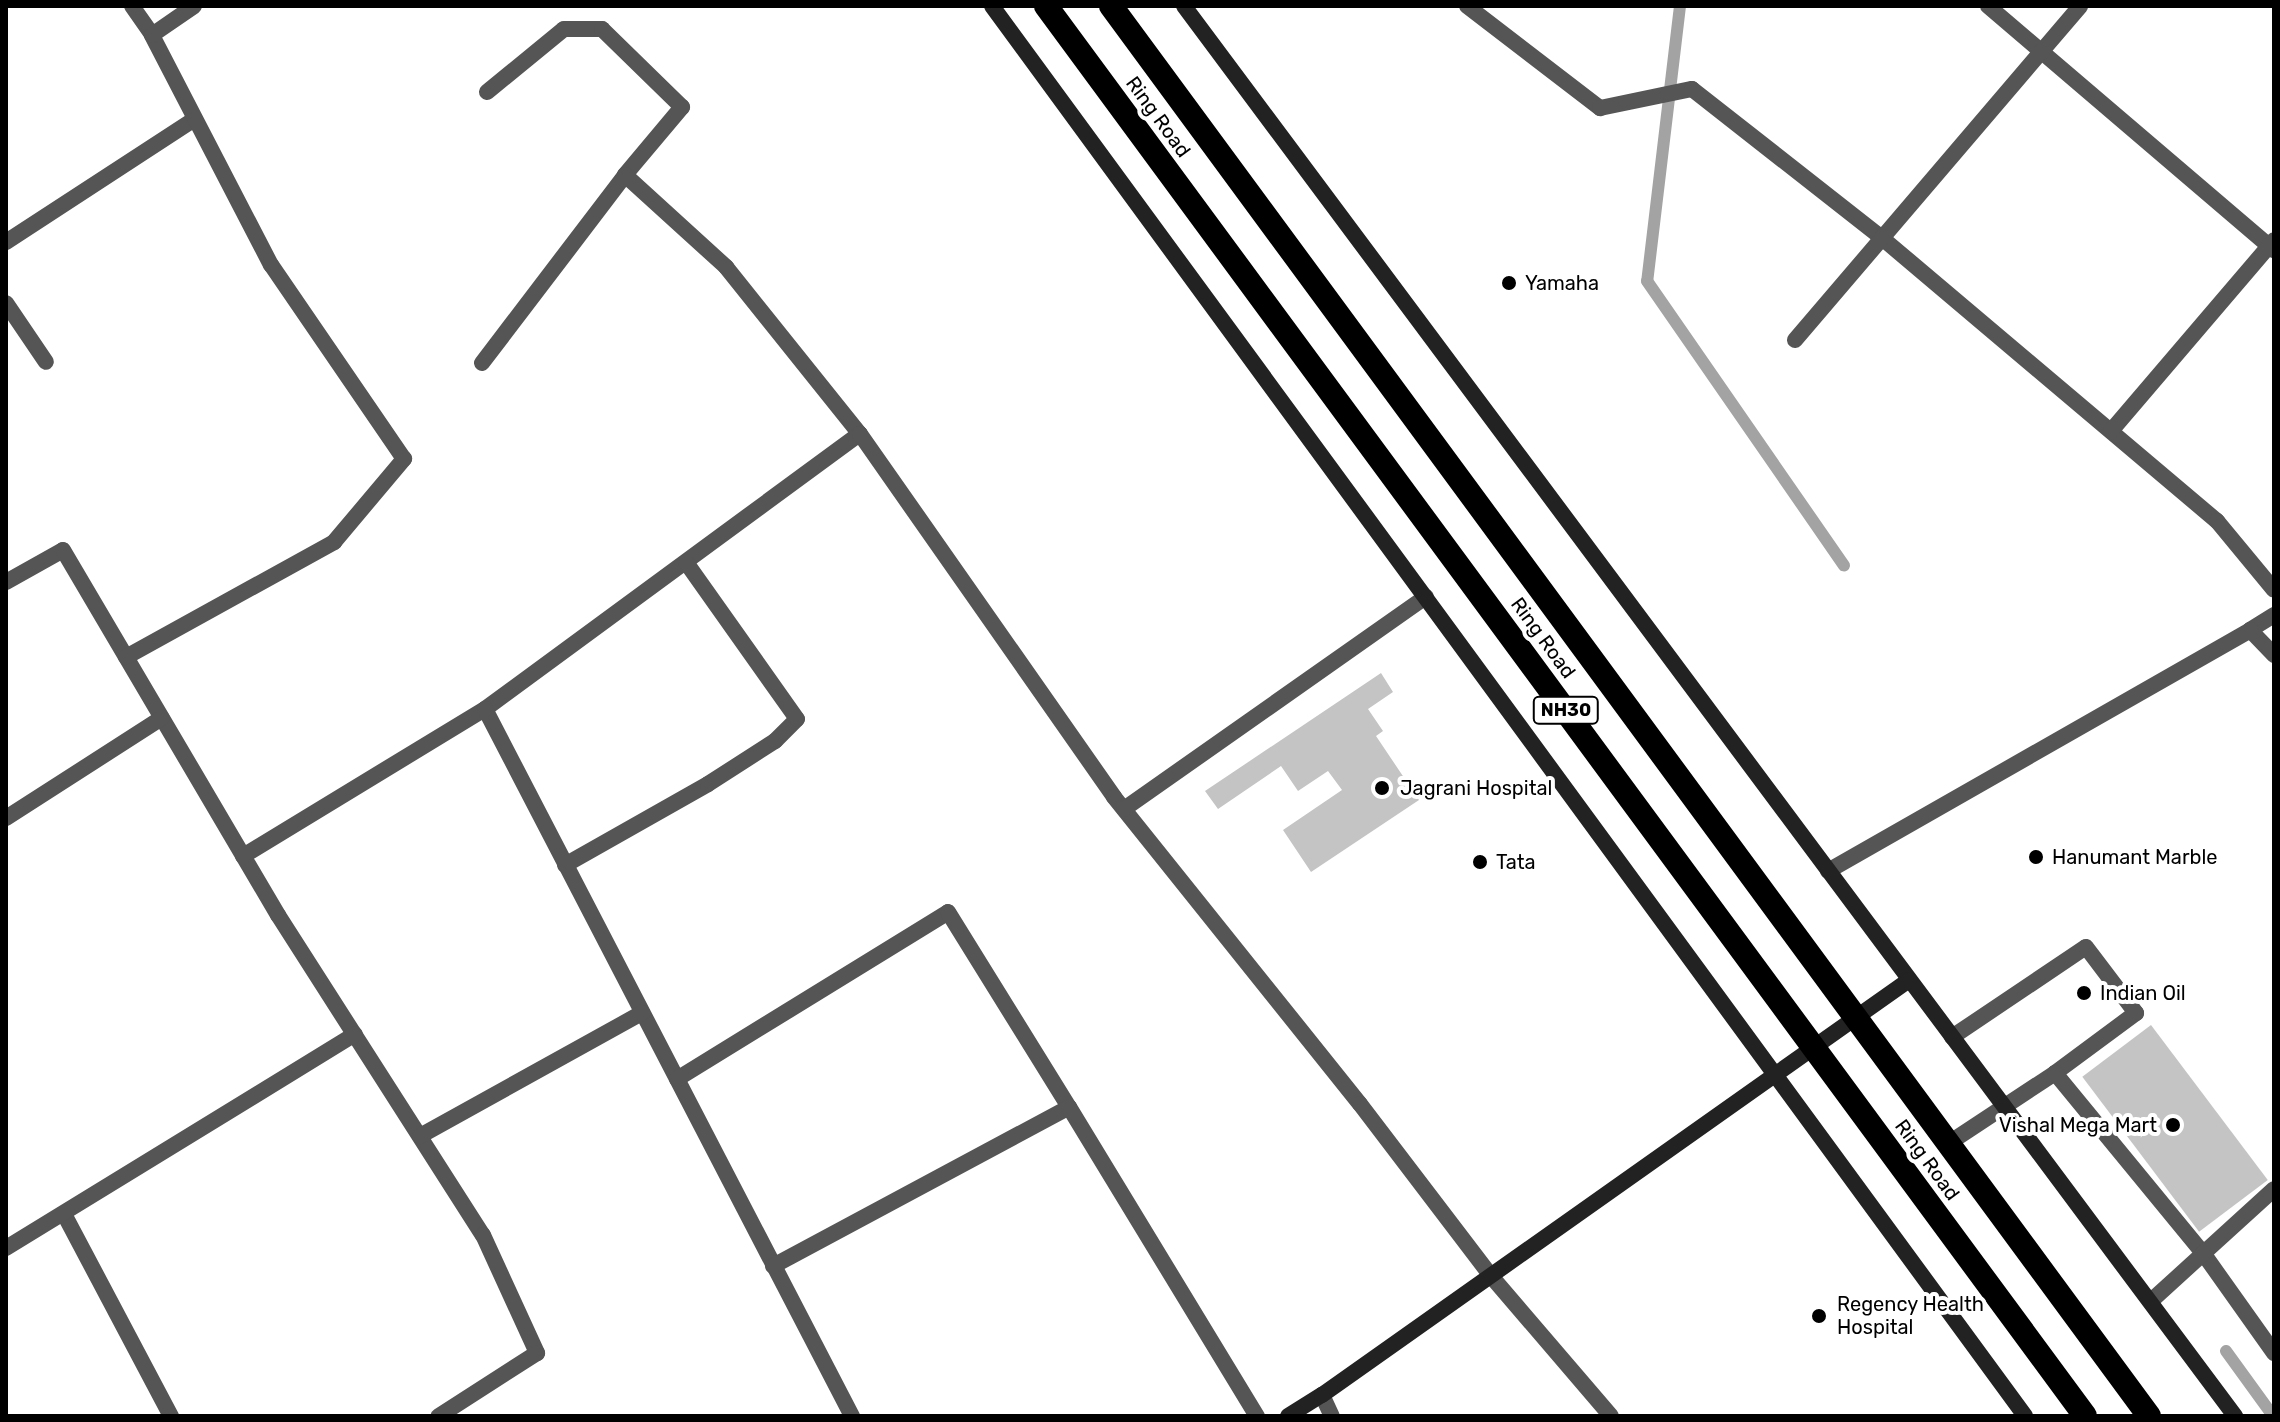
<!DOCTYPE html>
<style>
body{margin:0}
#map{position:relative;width:2280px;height:1422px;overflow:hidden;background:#fff;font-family:Rubik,sans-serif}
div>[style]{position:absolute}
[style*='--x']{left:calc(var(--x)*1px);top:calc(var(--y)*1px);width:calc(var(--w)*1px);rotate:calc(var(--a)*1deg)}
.stream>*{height:12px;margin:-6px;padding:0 6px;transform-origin:6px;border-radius:6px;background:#a3a3a3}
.building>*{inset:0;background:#c4c4c4;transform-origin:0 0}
.lane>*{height:16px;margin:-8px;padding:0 8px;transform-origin:8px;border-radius:8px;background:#555}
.street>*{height:16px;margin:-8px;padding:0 8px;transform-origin:8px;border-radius:8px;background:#555}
.secondary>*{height:16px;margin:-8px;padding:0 8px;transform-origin:8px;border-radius:8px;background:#222}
.highway>*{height:24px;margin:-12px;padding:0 12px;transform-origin:12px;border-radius:12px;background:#000}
.dots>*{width:22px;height:22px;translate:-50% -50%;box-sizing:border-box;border:4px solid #fff;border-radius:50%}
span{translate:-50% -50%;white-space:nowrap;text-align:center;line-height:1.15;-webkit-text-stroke:8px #fff;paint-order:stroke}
.shield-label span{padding:2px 6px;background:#fff;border:2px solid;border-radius:6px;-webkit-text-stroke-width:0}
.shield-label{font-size:18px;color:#000;font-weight:700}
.street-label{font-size:20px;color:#000}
.poi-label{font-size:20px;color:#000}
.left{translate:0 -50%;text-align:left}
.right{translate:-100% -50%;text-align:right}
.frame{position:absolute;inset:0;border:8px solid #000;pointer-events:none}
</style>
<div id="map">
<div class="stream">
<div style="--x:1680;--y:6;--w:277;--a:96.8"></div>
<div style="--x:1647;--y:281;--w:346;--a:55.3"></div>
<div style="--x:2226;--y:1351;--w:80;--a:54.1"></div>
</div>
<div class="building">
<div style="clip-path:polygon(1381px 673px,1393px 692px,1368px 709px,1383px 731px,1376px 736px,1419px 800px,1311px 872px,1283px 830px,1342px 790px,1328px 771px,1298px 791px,1281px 766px,1218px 809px,1205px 791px)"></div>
<div style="left:2151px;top:1025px;width:194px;height:86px;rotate:53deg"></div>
</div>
<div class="lane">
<div style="--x:1952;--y:1037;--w:161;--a:-33.9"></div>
<div style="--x:2086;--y:947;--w:83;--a:52.9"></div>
<div style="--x:2136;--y:1013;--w:101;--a:143.5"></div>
</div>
<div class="street">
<div style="--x:132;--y:6;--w:35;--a:55"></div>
<div style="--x:1467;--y:6;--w:168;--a:37.5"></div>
<div style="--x:1600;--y:108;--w:94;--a:-11.7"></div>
<div style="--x:1692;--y:89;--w:241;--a:38.1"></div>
<div style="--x:1882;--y:238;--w:439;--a:40.2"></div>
<div style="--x:2217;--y:521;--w:89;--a:50.4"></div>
<div style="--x:1988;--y:6;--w:376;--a:40.5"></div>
<div style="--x:487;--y:92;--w:99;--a:-39.3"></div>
<div style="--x:564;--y:29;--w:38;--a:0"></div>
<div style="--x:602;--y:29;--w:112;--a:44.3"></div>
<div style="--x:682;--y:107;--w:89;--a:130"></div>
<div style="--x:6;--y:242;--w:225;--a:-33.1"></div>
<div style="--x:6;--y:303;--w:71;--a:55.9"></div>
<div style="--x:1795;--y:340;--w:439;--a:-49.5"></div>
<div style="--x:482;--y:363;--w:236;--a:-52.7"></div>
<div style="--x:625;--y:175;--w:137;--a:42.3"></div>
<div style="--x:726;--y:267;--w:214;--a:51.3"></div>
<div style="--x:2111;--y:431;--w:251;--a:-49.5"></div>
<div style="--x:6;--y:582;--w:65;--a:-29.3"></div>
<div style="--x:63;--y:550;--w:424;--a:59.5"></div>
<div style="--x:278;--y:915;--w:380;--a:57.4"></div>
<div style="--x:483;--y:1235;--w:130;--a:65.4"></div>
<div style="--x:537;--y:1353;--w:117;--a:147.3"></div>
<div style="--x:2274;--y:615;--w:28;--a:148"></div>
<div style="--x:2250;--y:630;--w:35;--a:46"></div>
<div style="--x:126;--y:657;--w:238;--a:-28.9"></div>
<div style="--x:334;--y:542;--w:109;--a:-49.9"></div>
<div style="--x:404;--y:459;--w:235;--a:-124.4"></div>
<div style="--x:271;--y:265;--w:259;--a:-117.4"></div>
<div style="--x:152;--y:35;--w:51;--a:-34.6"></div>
<div style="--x:485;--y:709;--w:465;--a:-36.3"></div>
<div style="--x:860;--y:434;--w:443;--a:55"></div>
<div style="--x:1114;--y:797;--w:393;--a:51.3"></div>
<div style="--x:1360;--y:1104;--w:216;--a:52.7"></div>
<div style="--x:1491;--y:1276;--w:184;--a:49.4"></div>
<div style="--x:1124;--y:809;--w:369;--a:-35.1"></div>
<div style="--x:6;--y:818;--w:185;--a:-32.7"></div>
<div style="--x:243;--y:856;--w:283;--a:-31.3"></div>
<div style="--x:485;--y:709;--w:797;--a:62.57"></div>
<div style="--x:565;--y:865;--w:164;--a:-29.5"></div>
<div style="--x:708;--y:784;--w:80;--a:-32.7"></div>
<div style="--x:775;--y:741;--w:31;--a:-45"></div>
<div style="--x:797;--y:719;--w:192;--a:-125.3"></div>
<div style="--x:1828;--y:871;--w:486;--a:-29.7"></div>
<div style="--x:677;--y:1079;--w:318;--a:-31.6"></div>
<div style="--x:948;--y:912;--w:229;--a:58.2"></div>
<div style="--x:420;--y:1136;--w:254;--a:-29"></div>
<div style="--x:1949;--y:1143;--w:127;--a:-33.4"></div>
<div style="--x:2055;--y:1073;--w:233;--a:50.6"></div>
<div style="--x:2203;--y:1253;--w:123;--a:54.6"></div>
<div style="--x:64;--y:1214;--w:229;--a:62.1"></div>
<div style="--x:6;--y:1248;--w:409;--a:-31.5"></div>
<div style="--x:773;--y:1266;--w:336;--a:-28.2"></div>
<div style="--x:1069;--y:1107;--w:362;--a:58.7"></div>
<div style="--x:2151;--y:1301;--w:166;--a:-42.3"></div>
<div style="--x:1322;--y:1395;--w:23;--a:65"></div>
</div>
<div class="secondary">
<div style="--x:992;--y:6;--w:1748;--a:53.77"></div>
<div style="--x:1184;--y:6;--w:1759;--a:53.3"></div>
<div style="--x:1288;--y:1416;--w:40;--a:-32"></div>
<div style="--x:1322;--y:1395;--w:719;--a:-35.26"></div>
</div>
<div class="highway">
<div style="--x:1046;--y:6;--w:1751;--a:53.61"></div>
<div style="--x:1111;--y:6;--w:1751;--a:53.64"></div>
</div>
<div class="dots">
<div style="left:1509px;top:283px;background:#000"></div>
<div style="left:1382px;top:788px;background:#000"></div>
<div style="left:2036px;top:857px;background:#000"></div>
<div style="left:1480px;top:862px;background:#000"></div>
<div style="left:2084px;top:993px;background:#000"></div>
<div style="left:2173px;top:1125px;background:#000"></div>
<div style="left:1819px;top:1316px;background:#000"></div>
</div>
<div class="shield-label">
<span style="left:1566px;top:710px">NH30</span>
</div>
<div class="street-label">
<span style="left:1158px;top:117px;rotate:54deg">Ring Road</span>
<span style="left:1543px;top:638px;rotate:54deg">Ring Road</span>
<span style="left:1927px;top:1160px;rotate:54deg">Ring Road</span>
</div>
<div class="poi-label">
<span class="left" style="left:1525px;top:283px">Yamaha</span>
<span class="left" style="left:1400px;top:788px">Jagrani Hospital</span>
<span class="left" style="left:2052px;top:857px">Hanumant Marble</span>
<span class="left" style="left:1496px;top:862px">Tata</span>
<span class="left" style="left:2100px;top:993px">Indian Oil</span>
<span class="right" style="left:2157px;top:1125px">Vishal Mega Mart</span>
<span class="left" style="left:1837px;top:1316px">Regency Health<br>Hospital</span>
</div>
<div class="frame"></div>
</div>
